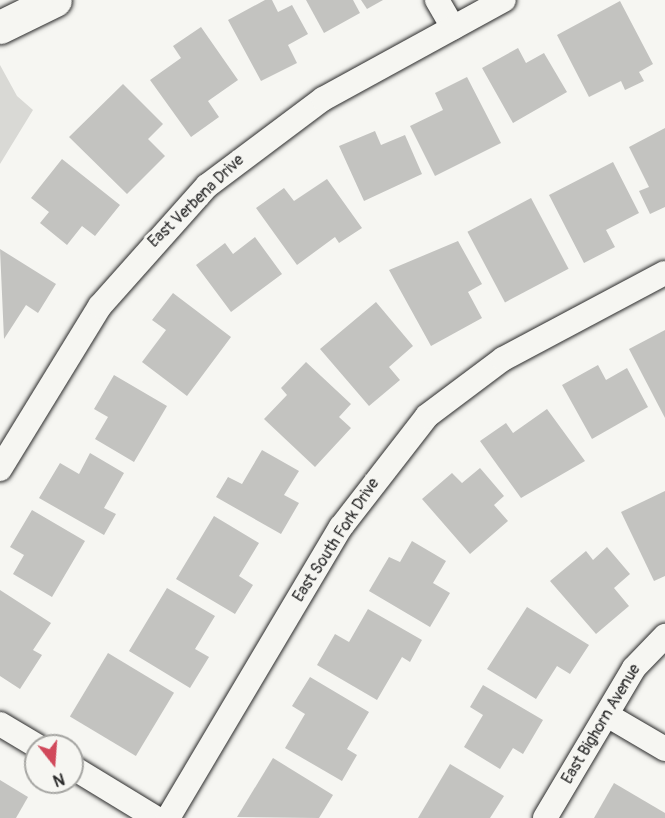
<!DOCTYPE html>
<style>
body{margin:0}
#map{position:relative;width:665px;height:818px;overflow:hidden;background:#f6f6f2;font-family:Pangolin,sans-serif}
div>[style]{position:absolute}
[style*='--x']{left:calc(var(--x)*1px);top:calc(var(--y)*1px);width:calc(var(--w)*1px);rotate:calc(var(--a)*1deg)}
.green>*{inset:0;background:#d9d9d5}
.building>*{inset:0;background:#c3c3c0;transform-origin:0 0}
.roads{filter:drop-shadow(0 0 2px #2b2b2b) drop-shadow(0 0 2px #2b2b2b)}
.minor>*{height:24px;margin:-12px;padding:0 12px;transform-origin:12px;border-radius:12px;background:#f6f6f2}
.secondary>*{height:33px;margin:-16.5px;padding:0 16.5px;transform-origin:16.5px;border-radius:16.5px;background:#f6f6f2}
span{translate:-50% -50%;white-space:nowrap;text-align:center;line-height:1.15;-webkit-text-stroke:6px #f6f6f2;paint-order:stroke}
.street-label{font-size:16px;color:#2b2b2b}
.north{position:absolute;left:24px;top:734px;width:60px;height:60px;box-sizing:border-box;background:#f6f6f2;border:2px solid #a5a5a2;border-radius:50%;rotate:163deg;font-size:16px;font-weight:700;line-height:24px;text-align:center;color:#2b2b2b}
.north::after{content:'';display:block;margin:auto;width:21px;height:27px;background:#d1495b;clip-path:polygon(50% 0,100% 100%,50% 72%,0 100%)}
</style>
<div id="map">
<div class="green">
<div style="clip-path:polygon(0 65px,17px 96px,33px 110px,0 164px)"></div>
</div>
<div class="building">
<div style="clip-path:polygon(265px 0,272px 0,278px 12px,292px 5px,308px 34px,288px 45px,297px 63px,261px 81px,228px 20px)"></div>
<div style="clip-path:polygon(306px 0,353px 0,360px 13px,324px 33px)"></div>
<div style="clip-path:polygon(361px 0,383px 0,367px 9px)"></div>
<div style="clip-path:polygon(620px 1px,653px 64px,639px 72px,644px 81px,625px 90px,621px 81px,589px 97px,557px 35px)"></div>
<div style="clip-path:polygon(201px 27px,238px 80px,208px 101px,219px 117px,191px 137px,150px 80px,181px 58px,173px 46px)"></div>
<div style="clip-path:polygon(518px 48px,526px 63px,544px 53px,567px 92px,513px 123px,482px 68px)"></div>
<div style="clip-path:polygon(467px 77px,501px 143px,435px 176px,410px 126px,443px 110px,435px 93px)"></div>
<div style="clip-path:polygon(123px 84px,163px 124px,148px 139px,165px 156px,127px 194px,69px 137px)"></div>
<div style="clip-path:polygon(665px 128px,665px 207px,650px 214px,639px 191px,649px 187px,629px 147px)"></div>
<div style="clip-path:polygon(375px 131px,381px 145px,405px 135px,422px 174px,364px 201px,339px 146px)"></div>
<div style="clip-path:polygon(62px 159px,120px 205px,95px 236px,82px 226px,67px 245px,40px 223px,49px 212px,31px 198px)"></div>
<div style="clip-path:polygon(613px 162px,639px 213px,606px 230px,615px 247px,584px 263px,549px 195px)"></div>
<div style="clip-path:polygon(327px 179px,362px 228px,339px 243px,335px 237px,297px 265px,256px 208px,284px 188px,294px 201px)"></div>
<div style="left:531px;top:198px;width:80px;height:72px;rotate:62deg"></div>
<div style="clip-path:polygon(255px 237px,282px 274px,231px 312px,196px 265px,225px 243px,233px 254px)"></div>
<div style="clip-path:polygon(458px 241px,482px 284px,468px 292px,482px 318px,431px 346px,389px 270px)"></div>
<div style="clip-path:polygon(0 249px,56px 284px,38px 313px,26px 305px,4px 339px)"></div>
<div style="clip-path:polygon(173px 293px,231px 337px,187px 396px,142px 362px,166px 330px,152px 320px)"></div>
<div style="clip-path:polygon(376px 302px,413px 346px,389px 367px,400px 380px,369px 406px,320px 349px)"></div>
<div style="clip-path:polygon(665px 330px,665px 418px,629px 349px)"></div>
<div style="clip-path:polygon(306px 362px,351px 404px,339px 417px,351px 428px,315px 467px,264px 419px,287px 395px,281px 388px)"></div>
<div style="clip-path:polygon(598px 365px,606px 380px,627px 368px,648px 407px,592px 439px,562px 385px)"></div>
<div style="clip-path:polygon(114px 375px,167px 406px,134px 462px,95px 439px,108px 417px,94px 409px)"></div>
<div style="clip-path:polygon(547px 409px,585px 461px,521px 498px,480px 441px,506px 423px,513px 433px)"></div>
<div style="clip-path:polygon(262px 450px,299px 471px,284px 495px,299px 503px,281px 534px,216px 497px,228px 477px,242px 484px)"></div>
<div style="clip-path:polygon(90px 453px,124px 473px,104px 508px,116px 514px,104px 535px,39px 498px,60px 463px,79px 474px)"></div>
<div style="clip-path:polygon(480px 468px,504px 496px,494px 505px,508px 521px,470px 554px,422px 499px,452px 473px,462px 483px)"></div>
<div style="clip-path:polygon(665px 491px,665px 576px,654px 581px,621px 512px)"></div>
<div style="clip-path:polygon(32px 510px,85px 541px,52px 597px,13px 574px,24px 555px,10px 547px)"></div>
<div style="clip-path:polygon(214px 516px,259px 543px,239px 576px,253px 585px,235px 614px,176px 579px)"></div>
<div style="clip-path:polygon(412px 541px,446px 561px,433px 583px,450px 593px,430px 627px,369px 591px,389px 557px,400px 562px)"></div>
<div style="clip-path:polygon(607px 547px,630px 574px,614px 588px,629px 606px,596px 634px,550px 581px,586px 551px,593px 560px)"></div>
<div style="clip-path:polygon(167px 588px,215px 616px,195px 649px,209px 657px,190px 688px,129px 651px)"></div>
<div style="clip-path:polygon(0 590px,51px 623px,33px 650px,42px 655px,20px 689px,0 676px)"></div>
<div style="clip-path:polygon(527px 607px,589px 645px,570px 674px,557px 666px,536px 699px,487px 669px)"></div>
<div style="clip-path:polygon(368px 609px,422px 640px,410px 662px,402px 657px,377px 700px,317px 665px,335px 634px,349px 642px)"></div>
<div style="left:108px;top:653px;width:77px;height:74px;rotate:31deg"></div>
<div style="clip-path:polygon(310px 677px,369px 712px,347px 749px,357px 755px,342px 781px,285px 748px,305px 714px,292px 706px)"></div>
<div style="clip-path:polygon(483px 685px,543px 720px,523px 754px,513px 748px,500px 769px,464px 747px,483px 715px,470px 707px)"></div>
<div style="clip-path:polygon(273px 758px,333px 795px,319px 818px,237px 817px)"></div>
<div style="clip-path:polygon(450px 764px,504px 796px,490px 818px,418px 818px)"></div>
<div style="clip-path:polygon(0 780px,28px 797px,16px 818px,0 818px)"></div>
<div style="clip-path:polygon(614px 783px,665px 813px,665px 818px,594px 818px)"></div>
</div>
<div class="roads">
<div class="minor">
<div style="--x:437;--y:0;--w:32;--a:60"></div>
<div style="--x:0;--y:469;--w:191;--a:-58.5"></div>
<div style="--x:100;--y:306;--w:161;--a:-48.3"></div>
<div style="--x:207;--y:186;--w:145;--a:-36.9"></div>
<div style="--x:323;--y:99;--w:206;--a:-28.7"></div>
<div style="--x:607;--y:715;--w:67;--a:30.4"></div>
<div style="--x:0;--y:724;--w:43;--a:30.7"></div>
<div style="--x:72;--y:767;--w:98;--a:31.3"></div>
<div style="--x:168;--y:818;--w:339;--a:-59.3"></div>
<div style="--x:341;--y:527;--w:140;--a:-52.2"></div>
<div style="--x:427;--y:416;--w:95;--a:-36.9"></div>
<div style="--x:503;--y:359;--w:183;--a:-28"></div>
<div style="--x:545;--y:818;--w:174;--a:-59.3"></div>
<div style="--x:634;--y:668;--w:45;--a:-45.9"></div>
</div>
<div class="secondary">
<div style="--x:0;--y:27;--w:61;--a:-26.1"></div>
</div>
</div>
<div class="street-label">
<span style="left:196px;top:201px;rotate:-44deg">East Verbena Drive</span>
<span style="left:336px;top:540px;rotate:-57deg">East South Fork Drive</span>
<span style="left:601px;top:724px;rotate:-59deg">East Bighorn Avenue</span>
</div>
<div class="north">N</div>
</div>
